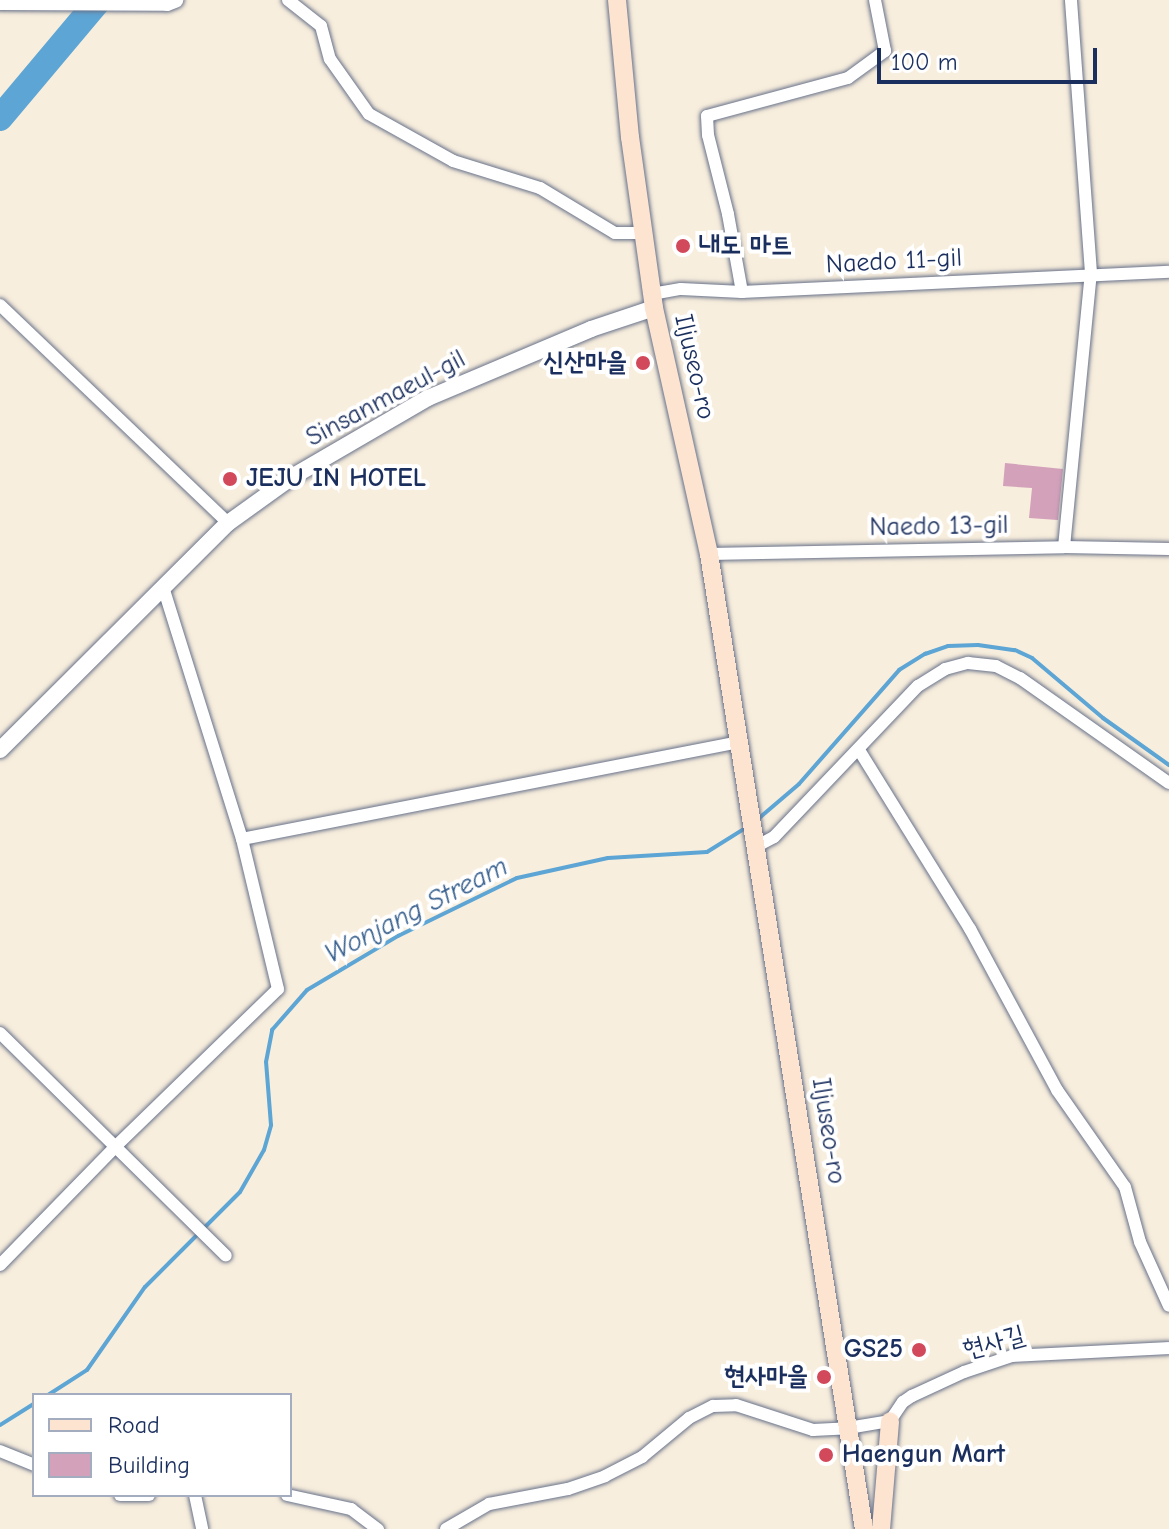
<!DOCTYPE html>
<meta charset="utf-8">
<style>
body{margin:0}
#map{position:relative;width:1169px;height:1529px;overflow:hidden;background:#f8eedd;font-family:"Comic Neue","Poor Story",sans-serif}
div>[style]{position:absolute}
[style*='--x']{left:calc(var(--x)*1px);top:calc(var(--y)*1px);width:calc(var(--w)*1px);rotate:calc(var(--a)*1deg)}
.stream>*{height:4px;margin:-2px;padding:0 2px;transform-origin:2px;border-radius:2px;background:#5da5d4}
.river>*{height:26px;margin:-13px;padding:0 13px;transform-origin:13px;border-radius:13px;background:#5da5d4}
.building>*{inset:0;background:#d3a1ba}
.roads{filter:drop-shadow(0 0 2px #68728a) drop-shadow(0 0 2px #68728a)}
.minor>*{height:12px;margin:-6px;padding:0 6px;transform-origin:6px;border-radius:6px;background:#fff}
.tertiary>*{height:16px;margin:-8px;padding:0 8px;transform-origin:8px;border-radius:8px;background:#fff}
.secondary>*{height:18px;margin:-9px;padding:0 9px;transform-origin:9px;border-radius:9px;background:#fde4d1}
.dots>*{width:22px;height:22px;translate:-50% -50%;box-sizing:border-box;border:4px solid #fff;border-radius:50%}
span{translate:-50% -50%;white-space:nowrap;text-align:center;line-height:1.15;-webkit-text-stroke:8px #fff;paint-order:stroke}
.poi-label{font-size:26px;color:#1b2f5e;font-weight:700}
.left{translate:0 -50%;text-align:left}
.right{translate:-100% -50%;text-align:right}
.street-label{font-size:26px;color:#1b2f5e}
.water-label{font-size:28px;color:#355e8d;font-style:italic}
.legend{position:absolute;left:32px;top:1393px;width:260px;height:104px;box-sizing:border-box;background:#fff;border:2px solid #a4acbf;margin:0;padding:10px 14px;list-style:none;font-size:24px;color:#1b2f5e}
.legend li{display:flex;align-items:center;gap:16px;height:40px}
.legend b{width:40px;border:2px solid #a4acbf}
.scale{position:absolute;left:877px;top:48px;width:220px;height:36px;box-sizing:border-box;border:4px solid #1b2f5e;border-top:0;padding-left:10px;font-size:24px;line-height:28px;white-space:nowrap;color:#1b2f5e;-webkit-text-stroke:6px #fff;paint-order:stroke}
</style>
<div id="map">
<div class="stream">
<div style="--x:757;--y:820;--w:55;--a:-40.6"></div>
<div style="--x:799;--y:784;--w:152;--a:-48.7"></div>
<div style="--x:899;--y:670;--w:31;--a:-32"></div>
<div style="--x:925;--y:654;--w:24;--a:-19"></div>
<div style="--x:948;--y:646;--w:30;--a:-2"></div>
<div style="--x:978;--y:645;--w:37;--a:8"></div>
<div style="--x:1015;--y:650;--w:19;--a:25"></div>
<div style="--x:1032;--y:658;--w:93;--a:40.2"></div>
<div style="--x:1103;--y:718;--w:81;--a:35.5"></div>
<div style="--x:48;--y:1395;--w:46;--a:-32.7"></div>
<div style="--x:87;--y:1370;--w:101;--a:-55.1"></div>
<div style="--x:145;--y:1287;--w:134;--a:-45"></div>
<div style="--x:240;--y:1192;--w:48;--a:-60.3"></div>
<div style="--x:264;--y:1150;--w:26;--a:-74"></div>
<div style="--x:271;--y:1125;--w:63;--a:-94.5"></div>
<div style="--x:266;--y:1062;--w:33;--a:-79"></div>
<div style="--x:272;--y:1030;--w:53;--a:-48.8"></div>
<div style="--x:307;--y:990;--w:106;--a:-30.7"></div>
<div style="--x:398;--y:936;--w:132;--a:-26"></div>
<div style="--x:517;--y:878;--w:93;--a:-12.4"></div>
<div style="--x:608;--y:858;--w:99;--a:-3.5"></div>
<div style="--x:707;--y:852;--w:47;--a:-32"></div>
<div style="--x:0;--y:1425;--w:40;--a:-32"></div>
</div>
<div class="river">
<div style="--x:0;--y:118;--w:154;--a:-50"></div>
</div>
<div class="building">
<div style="clip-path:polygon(1005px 463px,1063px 469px,1058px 520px,1029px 518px,1032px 488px,1003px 486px)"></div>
</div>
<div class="roads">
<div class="minor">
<div style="--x:288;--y:0;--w:42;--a:38.2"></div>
<div style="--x:321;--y:26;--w:34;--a:75"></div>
<div style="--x:330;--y:59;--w:67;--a:54.7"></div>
<div style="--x:369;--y:114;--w:96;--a:29.2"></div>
<div style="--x:453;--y:161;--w:91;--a:17.2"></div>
<div style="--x:540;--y:188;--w:87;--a:31"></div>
<div style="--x:615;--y:233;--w:28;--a:0"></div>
<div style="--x:742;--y:292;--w:79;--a:-100.2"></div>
<div style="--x:728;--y:214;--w:81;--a:-104.2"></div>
<div style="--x:708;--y:135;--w:19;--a:-93"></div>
<div style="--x:707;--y:116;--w:146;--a:-15.1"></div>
<div style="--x:848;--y:78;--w:46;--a:-36.1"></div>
<div style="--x:885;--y:51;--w:52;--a:-101.1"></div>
<div style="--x:652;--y:294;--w:29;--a:-10"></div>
<div style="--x:681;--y:289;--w:61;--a:2.8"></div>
<div style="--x:742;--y:292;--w:427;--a:-2.7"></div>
<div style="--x:0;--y:305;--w:315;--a:43.7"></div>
<div style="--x:1064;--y:547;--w:275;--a:-84.4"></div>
<div style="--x:1091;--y:273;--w:274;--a:-94.2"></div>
<div style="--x:709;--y:554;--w:355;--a:-1.1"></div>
<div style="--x:1064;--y:547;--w:105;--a:1.1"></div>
<div style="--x:859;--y:750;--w:211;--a:58.2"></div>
<div style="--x:970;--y:929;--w:183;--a:61.6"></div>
<div style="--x:1057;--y:1090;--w:118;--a:55"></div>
<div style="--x:1125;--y:1187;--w:57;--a:74.7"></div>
<div style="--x:1140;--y:1242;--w:70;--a:65.6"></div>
<div style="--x:242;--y:839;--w:506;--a:-11.04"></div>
<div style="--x:757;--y:846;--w:19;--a:-28"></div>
<div style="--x:774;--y:837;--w:209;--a:-46.4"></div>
<div style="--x:918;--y:686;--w:32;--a:-32"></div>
<div style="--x:945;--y:669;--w:24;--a:-15"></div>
<div style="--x:968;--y:663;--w:28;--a:6"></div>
<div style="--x:996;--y:666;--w:27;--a:27"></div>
<div style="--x:1020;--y:678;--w:182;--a:35.2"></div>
<div style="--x:0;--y:1033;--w:317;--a:44.6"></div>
<div style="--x:0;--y:1265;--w:168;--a:-45.7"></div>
<div style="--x:117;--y:1145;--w:224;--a:-44.1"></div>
<div style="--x:278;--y:989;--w:154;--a:-103.5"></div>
<div style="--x:242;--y:839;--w:264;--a:-107.4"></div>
<div style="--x:0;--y:1451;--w:37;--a:22"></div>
<div style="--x:120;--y:1495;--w:29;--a:0"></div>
<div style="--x:195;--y:1495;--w:35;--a:78"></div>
<div style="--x:287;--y:1495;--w:66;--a:12.3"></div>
<div style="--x:351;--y:1509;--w:34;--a:37"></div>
<div style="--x:446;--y:1529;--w:50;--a:-30.2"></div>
<div style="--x:489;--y:1504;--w:80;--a:-10.8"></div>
<div style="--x:568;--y:1489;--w:39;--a:-19"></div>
<div style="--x:605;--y:1476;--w:42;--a:-27.2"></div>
<div style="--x:642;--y:1457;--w:61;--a:-39.7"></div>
<div style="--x:689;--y:1418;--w:27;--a:-27"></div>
<div style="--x:713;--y:1406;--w:23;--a:-2"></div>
<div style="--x:736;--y:1405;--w:81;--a:18"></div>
<div style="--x:813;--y:1430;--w:35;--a:-3"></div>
<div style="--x:848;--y:1428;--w:43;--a:-9.5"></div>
<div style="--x:890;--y:1421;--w:23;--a:-56"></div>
<div style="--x:903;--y:1402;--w:11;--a:-34"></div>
<div style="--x:912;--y:1396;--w:57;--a:-24.8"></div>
<div style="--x:964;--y:1372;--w:51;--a:-18.4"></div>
<div style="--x:1012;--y:1356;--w:157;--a:-2.9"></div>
</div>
<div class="tertiary">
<div style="--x:0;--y:2;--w:167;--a:0.3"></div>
<div style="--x:167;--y:3;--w:9;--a:-21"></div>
<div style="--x:0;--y:750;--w:322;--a:-44.9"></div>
<div style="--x:228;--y:523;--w:79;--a:-35.7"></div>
<div style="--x:292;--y:477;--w:157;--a:-30.2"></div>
<div style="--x:428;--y:398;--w:177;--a:-22.9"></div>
<div style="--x:591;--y:329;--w:66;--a:-18.4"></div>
</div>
<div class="secondary">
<div style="--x:617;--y:0;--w:138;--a:84.6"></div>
<div style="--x:630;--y:137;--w:173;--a:82"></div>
<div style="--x:654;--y:308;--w:252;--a:77.4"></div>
<div style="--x:709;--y:554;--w:987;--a:80.97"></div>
<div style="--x:881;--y:1529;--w:108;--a:-85.2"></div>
</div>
</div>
<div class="dots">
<div style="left:683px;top:246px;background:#d1495b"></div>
<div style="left:643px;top:363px;background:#d1495b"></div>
<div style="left:230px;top:479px;background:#d1495b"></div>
<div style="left:919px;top:1350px;background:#d1495b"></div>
<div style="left:824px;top:1377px;background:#d1495b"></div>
<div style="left:826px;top:1455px;background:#d1495b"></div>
</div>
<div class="poi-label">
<span class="left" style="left:699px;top:246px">내도 마트</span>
<span class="right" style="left:627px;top:363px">신산마을</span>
<span class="left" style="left:246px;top:479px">JEJU IN HOTEL</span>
<span class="right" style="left:903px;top:1350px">GS25</span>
<span class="right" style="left:808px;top:1377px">현사마을</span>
<span class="left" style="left:842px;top:1455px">Haengun Mart</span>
</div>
<div class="street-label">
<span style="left:894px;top:262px;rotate:-3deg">Naedo 11-gil</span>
<span style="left:694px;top:367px;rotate:77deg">Iljuseo-ro</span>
<span style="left:386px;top:399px;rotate:-28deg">Sinsanmaeul-gil</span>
<span style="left:939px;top:527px;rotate:-1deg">Naedo 13-gil</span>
<span style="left:828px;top:1131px;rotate:81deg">Iljuseo-ro</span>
<span style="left:994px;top:1343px;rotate:-15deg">현사길</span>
</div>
<div class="water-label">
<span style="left:416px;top:910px;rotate:-27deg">Wonjang Stream</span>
</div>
<ul class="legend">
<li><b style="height:10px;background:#fde4d1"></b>Road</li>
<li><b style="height:22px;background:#d3a1ba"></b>Building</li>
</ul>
<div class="scale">100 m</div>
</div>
